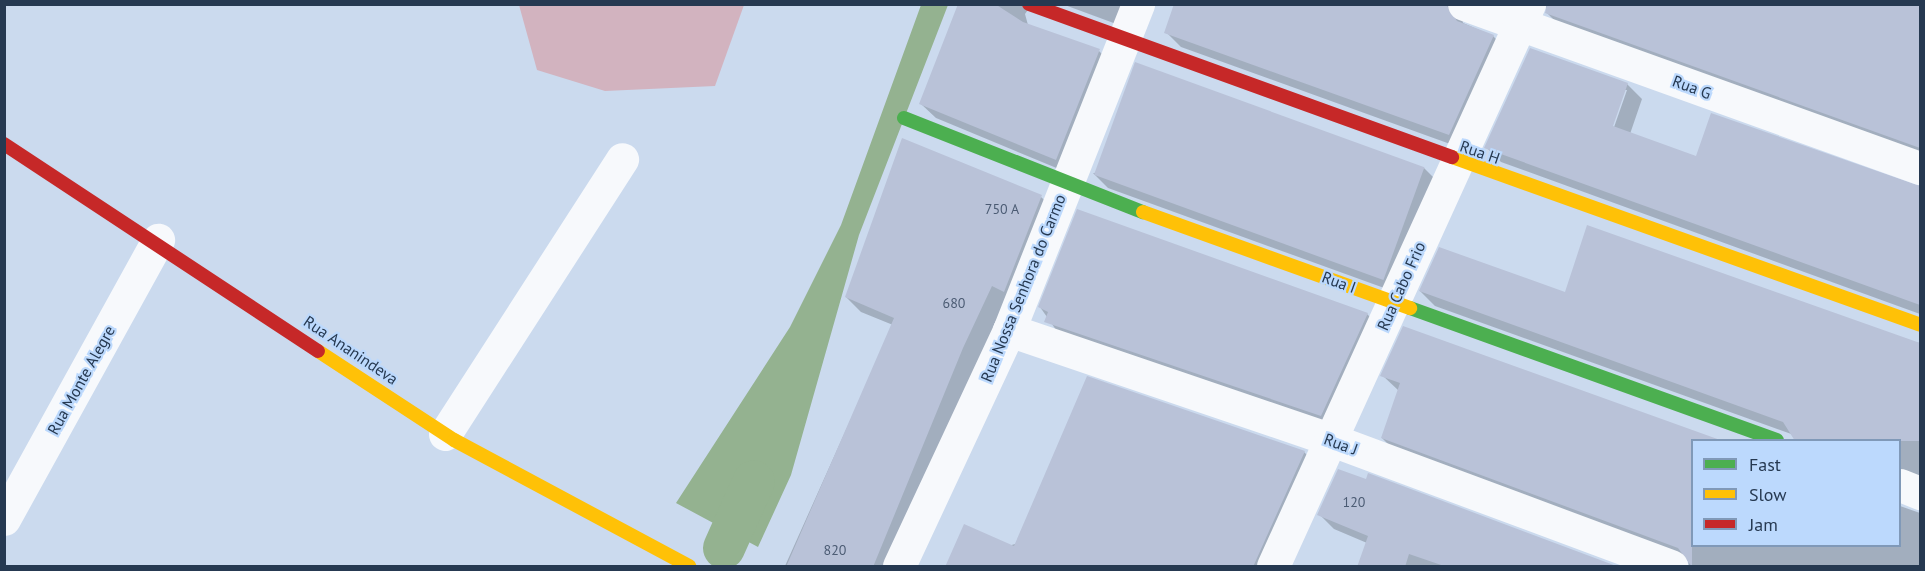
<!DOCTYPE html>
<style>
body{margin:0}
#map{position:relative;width:1925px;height:571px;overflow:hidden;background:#cbdaee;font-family:"PT Sans",sans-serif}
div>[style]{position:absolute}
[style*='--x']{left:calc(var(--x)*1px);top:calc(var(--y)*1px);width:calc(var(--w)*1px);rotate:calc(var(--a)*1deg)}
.green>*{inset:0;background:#d2b3bf}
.water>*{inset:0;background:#94b290}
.shadow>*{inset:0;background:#0003}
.canal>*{height:42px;margin:-21px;padding:0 21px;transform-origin:21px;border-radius:21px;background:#94b290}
.building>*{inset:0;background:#b9c2d8;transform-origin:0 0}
.street>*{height:33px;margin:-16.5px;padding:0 16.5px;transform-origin:16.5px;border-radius:16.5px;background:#f7f9fc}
.fast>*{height:14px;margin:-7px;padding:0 7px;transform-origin:7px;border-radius:7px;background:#4caf50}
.slow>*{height:14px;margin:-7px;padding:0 7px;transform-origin:7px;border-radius:7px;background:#ffc107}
.jam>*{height:14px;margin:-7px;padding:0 7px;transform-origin:7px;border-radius:7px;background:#c62828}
span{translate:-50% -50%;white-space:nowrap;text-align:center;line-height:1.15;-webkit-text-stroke:4.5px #bcd9fd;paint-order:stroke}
.number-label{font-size:14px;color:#4b5b73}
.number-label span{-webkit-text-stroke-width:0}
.street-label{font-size:16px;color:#263951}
.frame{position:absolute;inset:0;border:6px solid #263951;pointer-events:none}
.legend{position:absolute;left:1691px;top:439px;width:210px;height:108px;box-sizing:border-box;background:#bcd9fd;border:2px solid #8099b8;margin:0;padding:8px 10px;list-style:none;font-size:18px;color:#263951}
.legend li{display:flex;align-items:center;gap:12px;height:30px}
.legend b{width:30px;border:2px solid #8099b8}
</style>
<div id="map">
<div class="green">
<div style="clip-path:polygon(519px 5px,519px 4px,744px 5px,715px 86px,605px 91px,537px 70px)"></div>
</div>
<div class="water">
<div style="clip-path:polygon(921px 5px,948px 5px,859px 235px,791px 475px,758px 547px,676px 503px,790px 327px,841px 225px)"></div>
</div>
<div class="shadow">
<div style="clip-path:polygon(960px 4px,1032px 4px,1025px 14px,1028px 25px,1099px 51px,1114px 66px,1071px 174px,936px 118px,921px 104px)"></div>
<div style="clip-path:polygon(1062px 4px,1126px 4px,1119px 25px)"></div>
<div style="clip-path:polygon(1176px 4px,1471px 4px,1461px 12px,1463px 23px,1493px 36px,1508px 51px,1464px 149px,1181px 47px,1166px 32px)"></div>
<div style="clip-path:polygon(1546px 4px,1920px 4px,1920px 160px,1562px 28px,1547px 13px)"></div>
<div style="clip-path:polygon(evenodd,1627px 84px,1642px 99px,1630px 134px,1697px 157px,1920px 186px,1920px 314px,1501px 162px,1486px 147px,1627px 84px,1624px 90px,1627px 90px,1612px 133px,1609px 132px,1624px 90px)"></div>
<div style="clip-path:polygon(1424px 168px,1439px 183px,1398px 293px,1108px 188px,1093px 173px)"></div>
<div style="clip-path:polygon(1041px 197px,1056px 211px,890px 566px,785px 566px,893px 325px,861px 312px,846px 297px)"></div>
<div style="clip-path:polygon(1420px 291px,1566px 293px,1920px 343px,1920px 483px,1900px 493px,1900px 440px,1794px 435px,1435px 306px)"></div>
<div style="clip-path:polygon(1040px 307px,1367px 314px,1382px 329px,1336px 430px,1061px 337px)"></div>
<div style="clip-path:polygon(1382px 375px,1692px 440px,1692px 546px,1900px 546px,1900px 506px,1920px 513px,1920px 566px,1689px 566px,1688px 561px,1397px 453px,1382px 438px,1399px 391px)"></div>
<div style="clip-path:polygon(1304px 452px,1319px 467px,1275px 566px,946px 566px)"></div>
<div style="clip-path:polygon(1319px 514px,1614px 566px,1358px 566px,1367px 543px,1334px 529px)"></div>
</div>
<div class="canal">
<div style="--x:724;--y:548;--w:73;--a:-65.9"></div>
</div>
<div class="building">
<div style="clip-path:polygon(958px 4px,995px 4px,1023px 22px,1100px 49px,1056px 160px,919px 104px)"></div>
<div style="clip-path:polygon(1174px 4px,1446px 4px,1457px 21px,1494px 35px,1449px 135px,1164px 33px)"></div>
<div style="clip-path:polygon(1547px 4px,1920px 4px,1920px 148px,1545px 13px)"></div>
<div style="clip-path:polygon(1530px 48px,1628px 83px,1613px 126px,1696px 156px,1711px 113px,1920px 186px,1920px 305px,1484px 148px)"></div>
<div style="left:1135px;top:62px;width:308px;height:120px;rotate:20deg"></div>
<div style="clip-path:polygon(902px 138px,1042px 195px,1004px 292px,992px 286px,963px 348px,873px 567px,786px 567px,894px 318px,845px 297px)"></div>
<div style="clip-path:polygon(1077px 209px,1368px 313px,1321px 416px,1044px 322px,1048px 312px,1038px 307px)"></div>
<div style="clip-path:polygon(1587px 225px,1920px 343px,1920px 441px,1795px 441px,1783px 422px,1419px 291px,1439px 247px,1565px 292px)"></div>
<div style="clip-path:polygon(1403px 326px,1723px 441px,1692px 441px,1692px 567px,1678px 548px,1381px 438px,1400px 383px,1380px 376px)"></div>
<div style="clip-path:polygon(1087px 376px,1305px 451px,1253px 567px,945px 567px,964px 524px,1014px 546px)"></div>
<div style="clip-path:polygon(1338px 469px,1366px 479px,1368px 473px,1619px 567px,1447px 567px,1409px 554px,1405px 567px,1357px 567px,1368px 536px,1317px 515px)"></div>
</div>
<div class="street">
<div style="--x:1464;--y:4;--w:485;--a:19.8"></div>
<div style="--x:1009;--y:330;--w:341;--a:18.8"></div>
<div style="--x:1332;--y:440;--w:362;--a:20.4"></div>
<div style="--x:445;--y:434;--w:327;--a:-57.2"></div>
<div style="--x:1900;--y:485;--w:22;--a:22"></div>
<div style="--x:4;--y:519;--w:319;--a:-61.1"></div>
<div style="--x:899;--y:566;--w:260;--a:-65"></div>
<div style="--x:1009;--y:330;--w:351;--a:-68.4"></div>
<div style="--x:1273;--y:566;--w:618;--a:-65.51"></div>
</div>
<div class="fast">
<div style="--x:904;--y:118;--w:257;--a:21.5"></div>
<div style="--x:1410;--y:308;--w:390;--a:19.8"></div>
</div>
<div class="slow">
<div style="--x:1452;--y:157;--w:497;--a:19.7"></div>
<div style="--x:1143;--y:212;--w:284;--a:19.8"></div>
<div style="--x:318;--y:351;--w:163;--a:33.2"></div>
<div style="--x:454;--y:440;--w:267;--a:28.2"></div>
</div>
<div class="jam">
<div style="--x:1029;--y:4;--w:450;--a:19.9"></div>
<div style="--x:4;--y:144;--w:376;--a:33.4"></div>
</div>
<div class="number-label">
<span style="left:1002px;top:209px">750 A</span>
<span style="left:954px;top:303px">680</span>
<span style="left:1354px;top:502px">120</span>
<span style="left:835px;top:550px">820</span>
</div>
<div class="street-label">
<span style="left:1692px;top:87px;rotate:20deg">Rua G</span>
<span style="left:1480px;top:152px;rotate:19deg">Rua H</span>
<span style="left:1339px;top:282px;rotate:20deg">Rua I</span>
<span style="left:1401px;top:286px;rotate:-66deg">Rua Cabo Frio</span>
<span style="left:1023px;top:288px;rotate:-68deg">Rua Nossa Senhora do Carmo</span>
<span style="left:351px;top:350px;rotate:34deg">Rua Ananindeva</span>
<span style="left:81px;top:380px;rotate:-61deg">Rua Monte Alegre</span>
<span style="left:1341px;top:444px;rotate:20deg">Rua J</span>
</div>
<div class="frame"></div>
<ul class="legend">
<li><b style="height:8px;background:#4caf50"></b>Fast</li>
<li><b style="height:8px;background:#ffc107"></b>Slow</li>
<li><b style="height:8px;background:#c62828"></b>Jam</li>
</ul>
</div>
